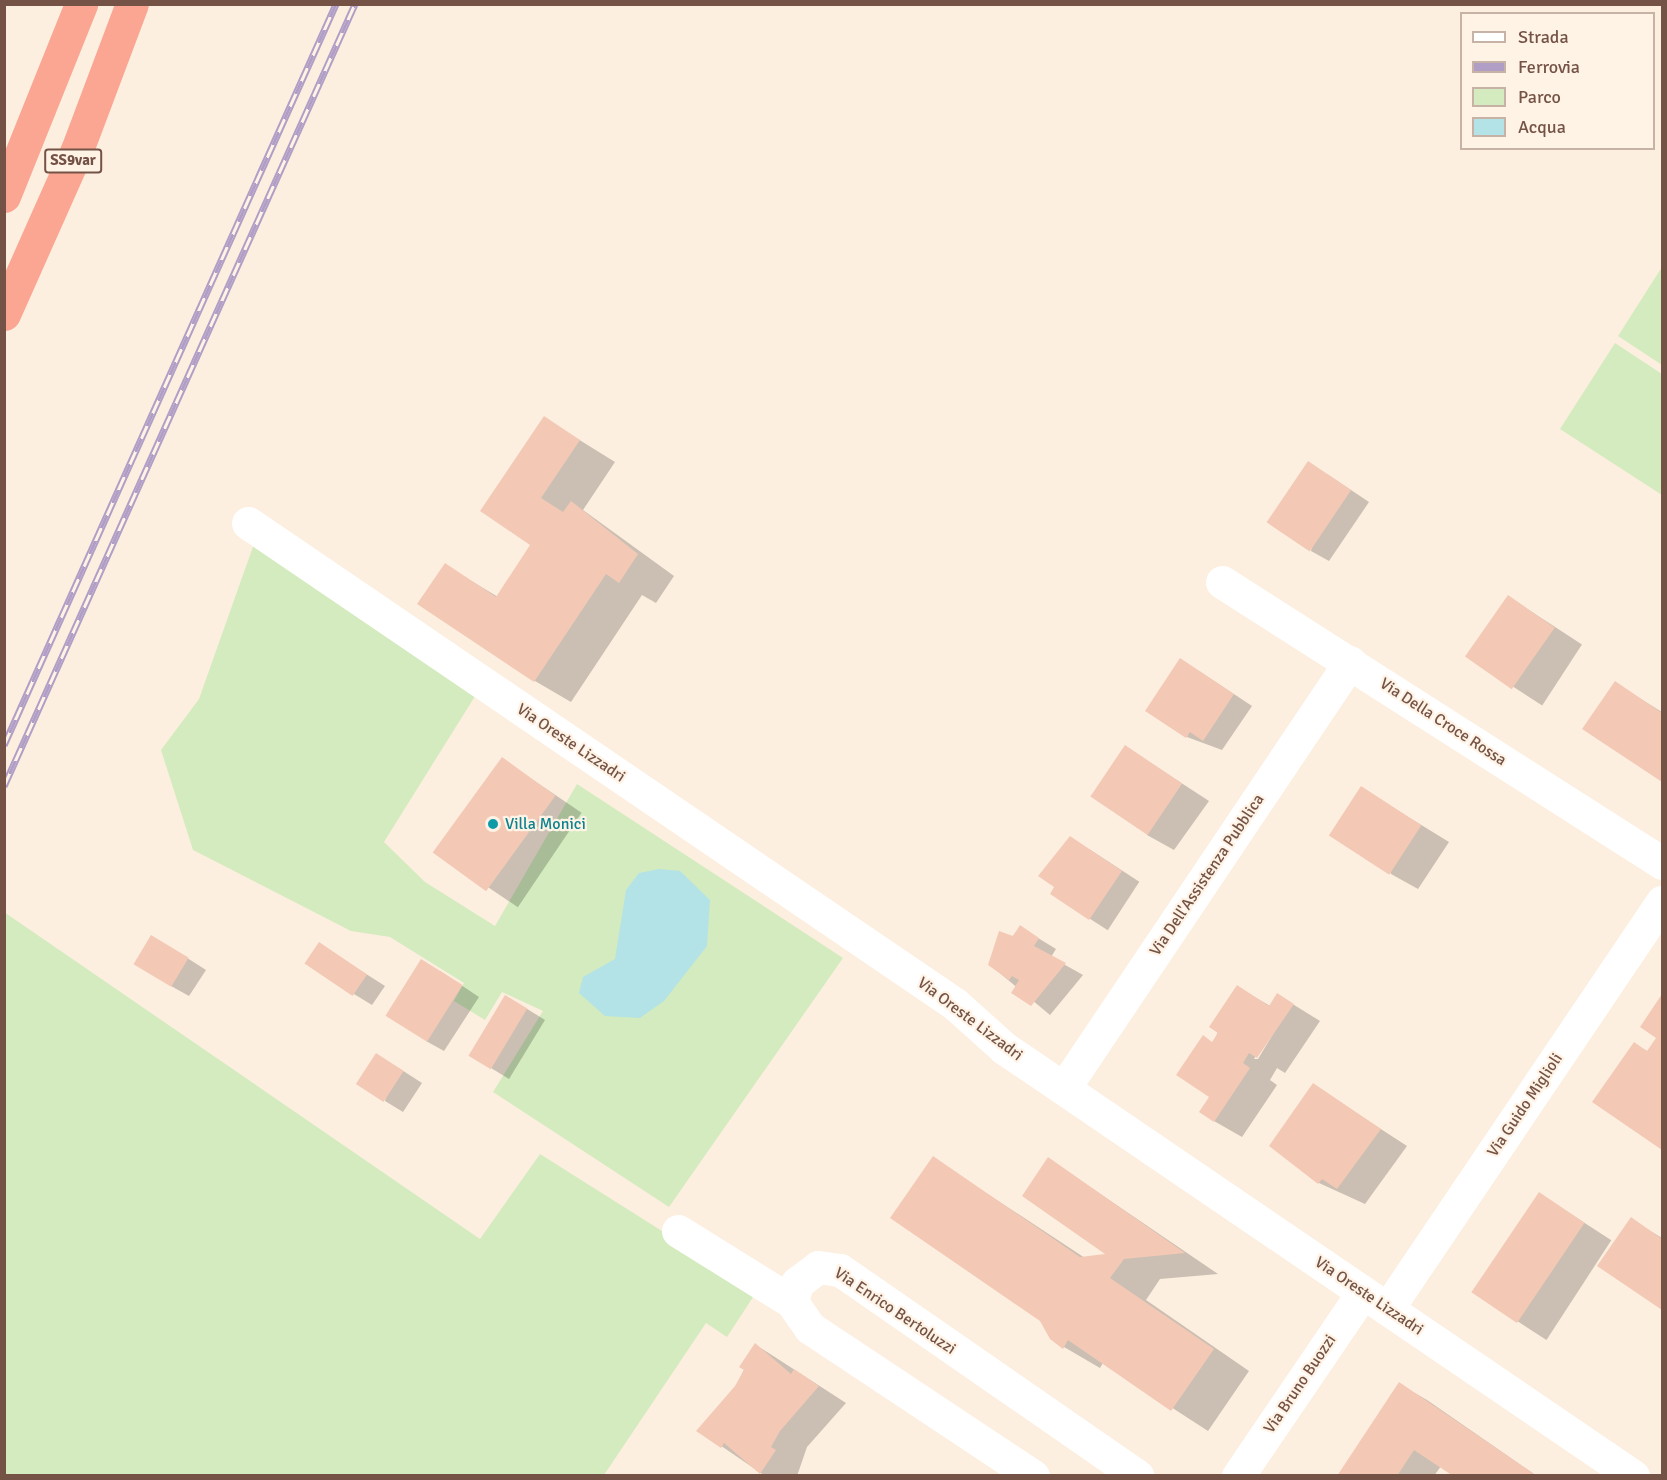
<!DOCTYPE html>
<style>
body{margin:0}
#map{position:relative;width:1667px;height:1480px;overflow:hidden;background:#fdefdf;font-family:Signika,sans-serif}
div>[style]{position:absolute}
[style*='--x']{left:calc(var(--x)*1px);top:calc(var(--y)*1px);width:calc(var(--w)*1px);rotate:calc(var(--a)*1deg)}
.green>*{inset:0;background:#d3ebbe}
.water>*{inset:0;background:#b3e3e7}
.shadow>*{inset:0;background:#0003;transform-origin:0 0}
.building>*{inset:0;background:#f3c9b6;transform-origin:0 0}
.minor>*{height:33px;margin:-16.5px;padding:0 16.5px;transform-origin:16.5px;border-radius:16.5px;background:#fff}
.highway>*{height:33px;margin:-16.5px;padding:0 16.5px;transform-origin:16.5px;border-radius:16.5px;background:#faa693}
.rail>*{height:7px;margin-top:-3.5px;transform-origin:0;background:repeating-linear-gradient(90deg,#fff3e6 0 14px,#b19ec6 0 28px);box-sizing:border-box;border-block:2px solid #b19ec6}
.dots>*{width:16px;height:16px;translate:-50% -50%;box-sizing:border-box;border:3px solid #fff3e6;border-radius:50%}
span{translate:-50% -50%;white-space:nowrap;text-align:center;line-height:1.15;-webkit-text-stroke:4.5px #fff3e6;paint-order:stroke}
.shield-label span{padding:2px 4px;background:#fff3e6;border:2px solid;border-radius:4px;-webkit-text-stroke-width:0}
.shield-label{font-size:15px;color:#745346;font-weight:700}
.street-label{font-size:16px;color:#745346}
.culture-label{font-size:16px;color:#0d838f}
.left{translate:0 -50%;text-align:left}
.frame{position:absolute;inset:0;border:6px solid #745346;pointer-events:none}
.legend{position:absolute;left:1460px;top:12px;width:195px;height:138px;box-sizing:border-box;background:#fff3e6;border:2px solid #c7b3a6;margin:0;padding:8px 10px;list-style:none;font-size:18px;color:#745346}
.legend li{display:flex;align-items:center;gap:12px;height:30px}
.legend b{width:30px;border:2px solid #c7b3a6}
</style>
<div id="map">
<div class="green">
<div style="clip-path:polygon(1662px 267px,1662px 365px,1618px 336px)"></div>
<div style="clip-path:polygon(1615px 343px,1662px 374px,1662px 495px,1560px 429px)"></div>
<div style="clip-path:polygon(255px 541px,477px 693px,384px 842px,425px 882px,495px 926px,577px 784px,843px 958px,669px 1207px,493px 1092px,543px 1011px,502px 992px,485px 1020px,454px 1001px,464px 983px,390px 937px,351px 931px,193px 850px,161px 750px,199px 699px)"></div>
<div style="clip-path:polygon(4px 912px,480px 1239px,540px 1154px,757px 1291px,727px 1337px,706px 1323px,604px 1475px,5px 1475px)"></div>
</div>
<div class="water">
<div style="clip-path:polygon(659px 869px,680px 871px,710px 900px,707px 946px,664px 1001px,640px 1018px,605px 1016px,579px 993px,583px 977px,615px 959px,626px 890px,639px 873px)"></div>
</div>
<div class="shadow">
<div style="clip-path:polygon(544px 418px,615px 462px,583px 510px,674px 576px,656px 603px,642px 595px,571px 702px,535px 681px,445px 565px,498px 597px,532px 545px)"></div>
<div style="clip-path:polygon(1327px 474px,1369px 502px,1329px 561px,1311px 551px)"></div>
<div style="left:1509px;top:597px;width:87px;height:73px;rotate:33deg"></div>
<div style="clip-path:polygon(1199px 671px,1252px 706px,1222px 750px,1187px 737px)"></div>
<div style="clip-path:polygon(1615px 683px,1662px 712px,1662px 780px,1584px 729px)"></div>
<div style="clip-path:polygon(1126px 747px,1209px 801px,1174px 850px,1147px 835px)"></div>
<div style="left:502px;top:759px;width:96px;height:114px;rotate:34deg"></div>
<div style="clip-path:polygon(1361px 788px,1449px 842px,1418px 889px,1391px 874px)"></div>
<div style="left:1089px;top:849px;width:60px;height:58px;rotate:33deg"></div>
<div style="clip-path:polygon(1020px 927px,1056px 949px,1051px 957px,1083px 975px,1050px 1015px,990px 965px)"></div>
<div style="clip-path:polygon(319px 944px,385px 986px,372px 1005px,354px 994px)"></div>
<div style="clip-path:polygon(170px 947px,206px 970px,189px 996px,171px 986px)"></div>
<div style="clip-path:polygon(440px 971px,479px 997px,444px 1051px,426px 1041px)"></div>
<div style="clip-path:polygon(evenodd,1238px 987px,1270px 1006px,1278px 995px,1320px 1021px,1285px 1073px,1277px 1068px,1270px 1080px,1277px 1085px,1242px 1137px,1214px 1121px,1211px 1096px,1213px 1043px,1238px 987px,1288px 1009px,1258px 1059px,1254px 1059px,1288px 1009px)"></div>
<div style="clip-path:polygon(1662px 997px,1662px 1148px,1594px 1101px,1634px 1044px,1649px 1052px,1658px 1038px,1642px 1027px)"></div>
<div style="clip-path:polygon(524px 1007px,545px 1020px,509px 1079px,491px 1068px)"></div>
<div style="clip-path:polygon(394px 1065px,422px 1083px,403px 1112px,385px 1101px)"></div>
<div style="clip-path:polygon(1313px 1085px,1407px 1146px,1365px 1204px,1319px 1183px)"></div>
<div style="clip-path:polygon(933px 1158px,1085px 1258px,1109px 1255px,1049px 1159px,1218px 1274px,1160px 1279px,1146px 1300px,1249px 1371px,1208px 1431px,1103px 1363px,1100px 1368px,1064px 1347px)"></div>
<div style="left:1540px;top:1194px;width:85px;height:119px;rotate:33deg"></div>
<div style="clip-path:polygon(1631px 1219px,1662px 1238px,1662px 1308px,1599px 1266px)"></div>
<div style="clip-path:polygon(756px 1345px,846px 1403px,807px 1447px,797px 1476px,765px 1476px,698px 1430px,736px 1386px)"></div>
<div style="clip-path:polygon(1399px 1384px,1427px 1400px,1537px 1476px,1456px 1476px,1441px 1466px,1434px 1476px,1339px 1476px)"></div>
</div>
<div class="building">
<div style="clip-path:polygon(544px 416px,580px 440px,541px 498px,563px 512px,571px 501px,638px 554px,619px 583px,606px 574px,534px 682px,417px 604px,445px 563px,496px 597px,530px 545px,480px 511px)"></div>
<div style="left:1308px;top:461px;width:52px;height:74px;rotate:34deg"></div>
<div style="left:1508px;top:595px;width:57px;height:75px;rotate:35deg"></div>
<div style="clip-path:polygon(1180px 658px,1234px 694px,1203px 741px,1190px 732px,1186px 738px,1145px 711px)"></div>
<div style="clip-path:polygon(1615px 681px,1662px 713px,1662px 782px,1582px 729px)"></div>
<div style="left:1125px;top:745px;width:69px;height:62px;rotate:34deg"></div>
<div style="left:502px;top:757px;width:66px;height:118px;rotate:36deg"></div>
<div style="left:1361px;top:786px;width:72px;height:59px;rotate:33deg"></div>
<div style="clip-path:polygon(1070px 836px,1122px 871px,1089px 920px,1050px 894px,1054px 887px,1038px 876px)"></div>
<div style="clip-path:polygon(1020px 925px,1039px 938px,1034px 946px,1066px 963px,1031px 1006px,1011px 993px,1019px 980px,1012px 976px,1009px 980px,988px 965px,999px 931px,1013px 936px)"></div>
<div style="left:151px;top:935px;width:44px;height:34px;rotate:31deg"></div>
<div style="left:319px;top:942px;width:58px;height:26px;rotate:34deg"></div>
<div style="left:421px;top:959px;width:49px;height:67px;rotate:32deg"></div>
<div style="clip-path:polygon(1237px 985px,1269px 1006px,1277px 993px,1294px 1004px,1257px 1058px,1249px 1053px,1243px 1063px,1250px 1068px,1214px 1122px,1199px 1112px,1209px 1097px,1176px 1075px,1203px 1035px,1212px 1042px,1218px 1033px,1209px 1027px)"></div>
<div style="clip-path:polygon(1662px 994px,1662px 1150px,1592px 1102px,1634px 1042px,1647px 1051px,1656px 1038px,1640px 1027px)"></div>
<div style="left:505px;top:995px;width:26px;height:71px;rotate:31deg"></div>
<div style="left:376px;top:1053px;width:33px;height:37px;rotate:33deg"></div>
<div style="clip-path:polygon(1313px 1083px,1381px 1129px,1337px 1189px,1322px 1179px,1318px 1184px,1269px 1146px)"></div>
<div style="clip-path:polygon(933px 1156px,1080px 1257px,1105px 1254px,1022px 1196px,1048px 1157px,1185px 1253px,1124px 1259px,1110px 1278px,1214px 1349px,1171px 1411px,1068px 1340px,1063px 1349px,1050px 1339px,1040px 1321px,890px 1218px)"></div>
<div style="left:1539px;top:1192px;width:55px;height:121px;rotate:34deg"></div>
<div style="clip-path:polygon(1631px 1217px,1662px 1239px,1662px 1310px,1597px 1266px)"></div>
<div style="clip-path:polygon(755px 1343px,791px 1374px,794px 1369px,819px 1386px,780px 1431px,771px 1447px,776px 1450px,760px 1474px,724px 1443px,721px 1448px,696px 1431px,735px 1386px,744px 1370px,739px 1367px)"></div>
<div style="clip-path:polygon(1399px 1382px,1502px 1452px,1537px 1476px,1453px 1476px,1414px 1450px,1397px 1476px,1337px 1476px)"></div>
</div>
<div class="minor">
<div style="--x:248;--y:523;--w:855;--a:34.23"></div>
<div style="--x:955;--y:1004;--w:66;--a:41.9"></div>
<div style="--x:1004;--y:1048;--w:761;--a:34.23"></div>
<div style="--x:1222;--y:582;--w:522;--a:32.56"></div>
<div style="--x:1064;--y:1088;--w:513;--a:-56.12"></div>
<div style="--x:678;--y:1231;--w:134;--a:31.9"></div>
<div style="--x:1388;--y:1308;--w:490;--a:-56"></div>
<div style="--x:1033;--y:1476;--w:268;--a:-146.4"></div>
<div style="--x:810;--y:1328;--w:32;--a:-125"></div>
<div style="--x:792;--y:1302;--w:20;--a:-75"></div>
<div style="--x:797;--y:1283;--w:26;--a:-37"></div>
<div style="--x:818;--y:1267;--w:22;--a:8"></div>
<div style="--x:840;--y:1270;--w:362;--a:34.7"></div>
<div style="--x:1238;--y:1476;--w:222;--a:-55.8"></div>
</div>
<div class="highway">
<div style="--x:4;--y:196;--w:207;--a:-68.1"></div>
<div style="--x:4;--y:314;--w:180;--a:-66"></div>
<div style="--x:77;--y:150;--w:156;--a:-69.4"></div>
</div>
<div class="rail">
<div style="--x:4;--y:745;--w:812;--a:-65.87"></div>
<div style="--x:4;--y:786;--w:857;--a:-65.83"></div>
</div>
<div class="dots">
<div style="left:493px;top:824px;background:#0f9aa8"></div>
</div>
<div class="shield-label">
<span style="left:73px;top:161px">SS9var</span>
</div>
<div class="street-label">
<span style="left:1443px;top:722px;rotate:33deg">Via Della Croce Rossa</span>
<span style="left:571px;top:743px;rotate:34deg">Via Oreste Lizzadri</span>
<span style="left:1207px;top:875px;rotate:-56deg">Via Dell'Assistenza Pubblica</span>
<span style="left:970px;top:1019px;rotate:37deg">Via Oreste Lizzadri</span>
<span style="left:1525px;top:1105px;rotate:-56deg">Via Guido Miglioli</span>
<span style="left:1369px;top:1296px;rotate:34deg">Via Oreste Lizzadri</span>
<span style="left:895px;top:1311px;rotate:34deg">Via Enrico Bertoluzzi</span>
<span style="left:1300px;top:1384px;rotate:-56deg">Via Bruno Buozzi</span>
</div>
<div class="culture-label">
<span class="left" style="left:505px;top:824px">Villa Monici</span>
</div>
<div class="frame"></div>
<ul class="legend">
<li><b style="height:8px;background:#fff"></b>Strada</li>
<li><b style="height:8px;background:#b19ec6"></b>Ferrovia</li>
<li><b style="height:16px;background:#d3ebbe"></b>Parco</li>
<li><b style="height:16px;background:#b3e3e7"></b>Acqua</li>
</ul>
</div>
